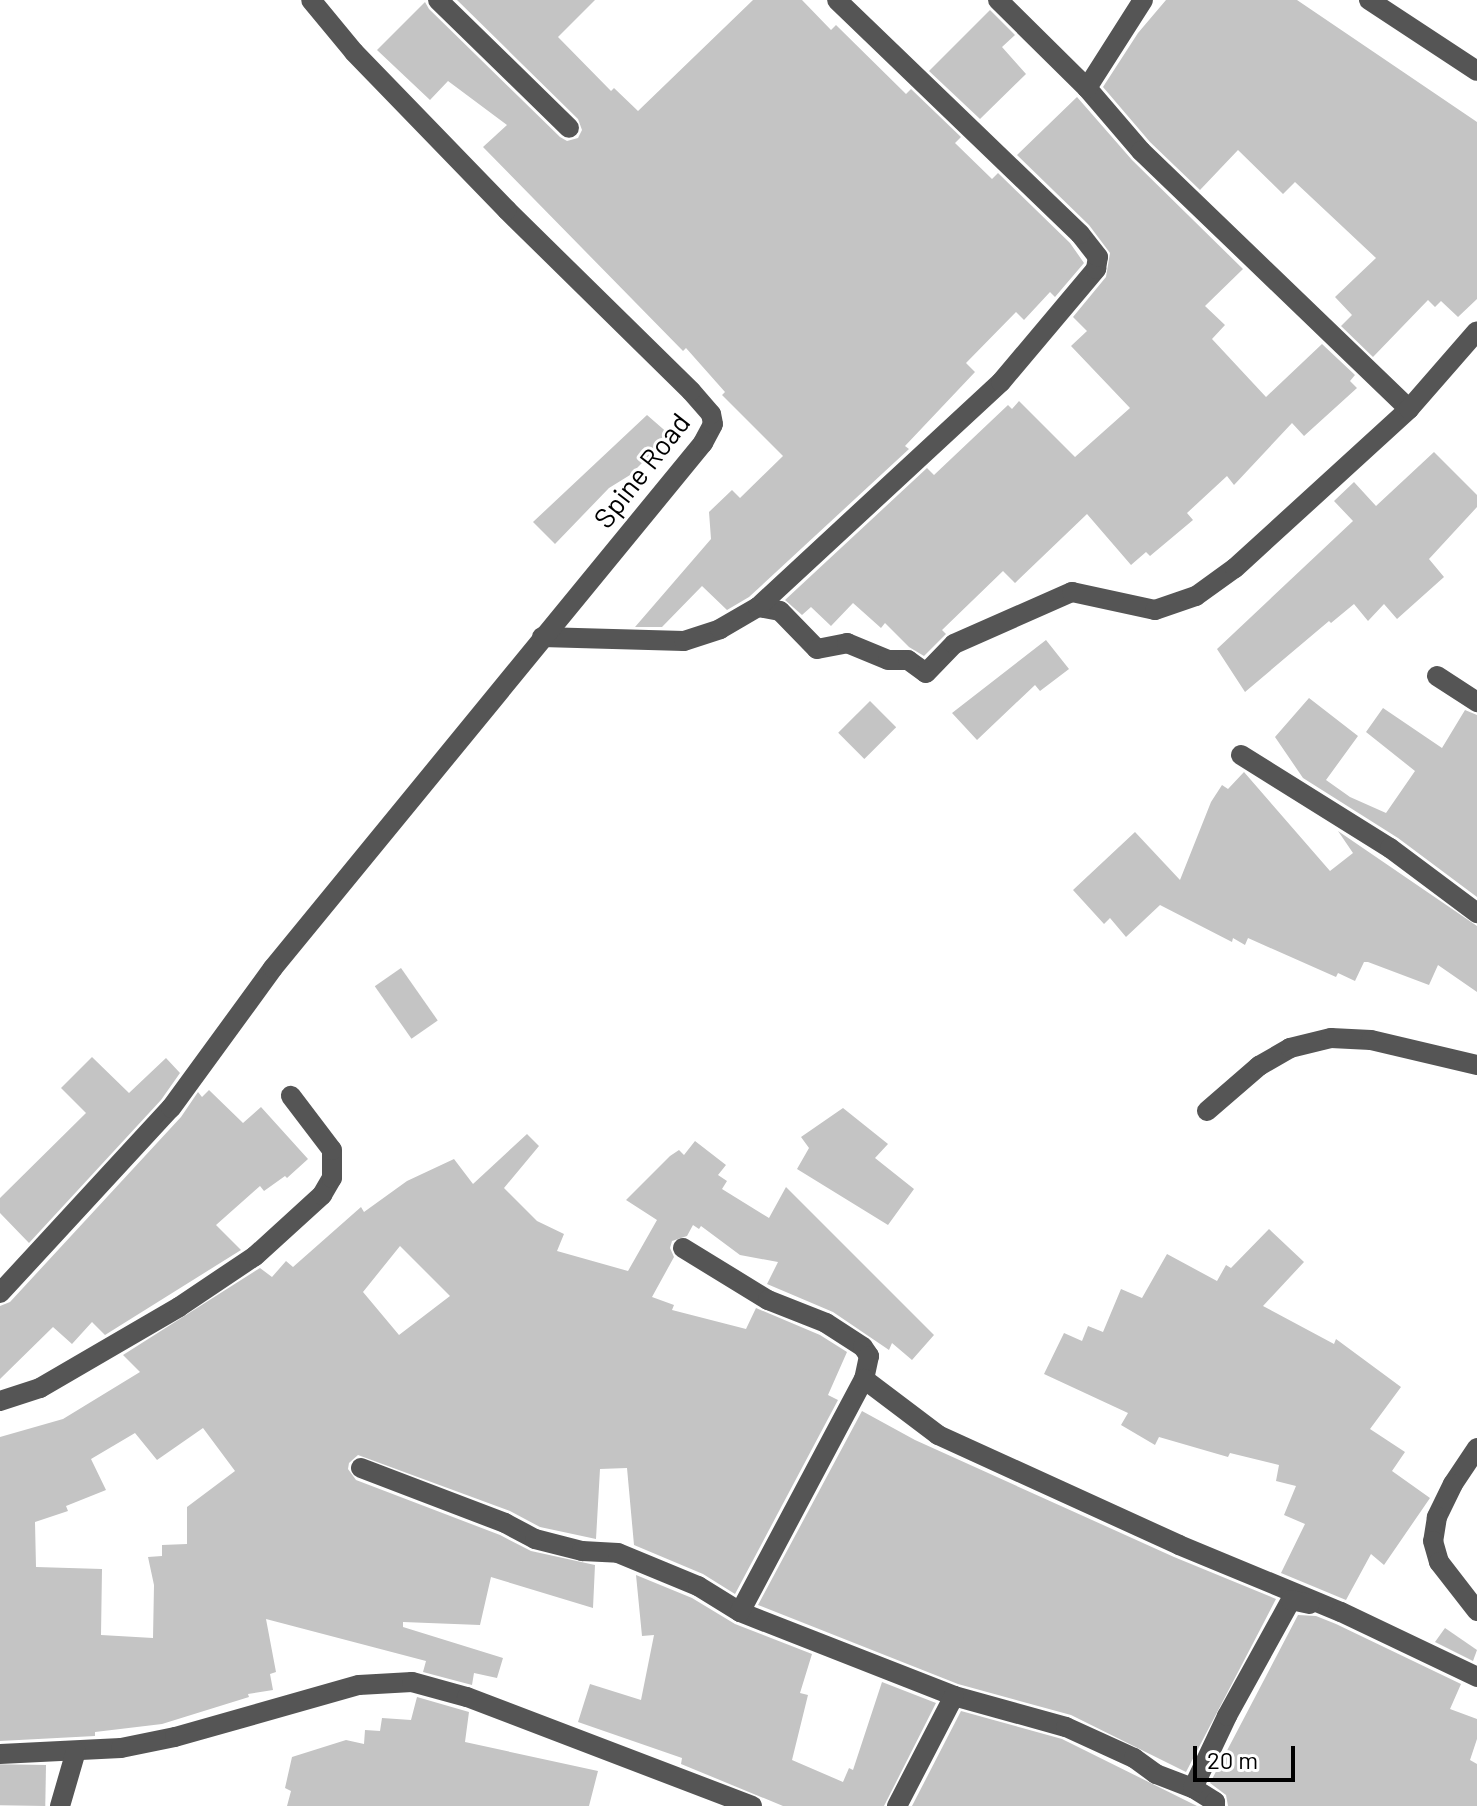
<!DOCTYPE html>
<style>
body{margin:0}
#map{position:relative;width:1477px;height:1806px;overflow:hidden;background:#fff;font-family:Barlow,sans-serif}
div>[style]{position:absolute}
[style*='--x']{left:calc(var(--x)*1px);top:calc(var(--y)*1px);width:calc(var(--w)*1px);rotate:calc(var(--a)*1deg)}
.building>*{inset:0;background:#c4c4c4;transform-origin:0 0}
.minor>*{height:20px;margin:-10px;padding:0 10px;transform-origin:10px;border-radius:10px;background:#555}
span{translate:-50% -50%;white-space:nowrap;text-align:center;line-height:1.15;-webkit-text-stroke:6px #fff;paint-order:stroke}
.street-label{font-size:28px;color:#000}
.scale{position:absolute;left:1193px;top:1746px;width:102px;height:36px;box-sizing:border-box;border:4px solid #000;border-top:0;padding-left:10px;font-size:24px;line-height:28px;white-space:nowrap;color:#000;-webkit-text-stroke:6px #fff;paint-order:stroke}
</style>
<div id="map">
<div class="building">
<div style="clip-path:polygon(457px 0,595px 0,558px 37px,611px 91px,614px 88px,638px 111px,753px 0,802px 0,831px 30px,836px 25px,906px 94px,911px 89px,961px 137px,955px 143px,992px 179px,998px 173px,1070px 243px,1084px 263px,1055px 297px,1050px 292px,1024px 320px,1016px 312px,966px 363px,975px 372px,905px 446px,909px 449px,749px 597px,727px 610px,702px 586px,662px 627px,635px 627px,711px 539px,709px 512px,732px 490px,740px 498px,783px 456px,722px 395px,725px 392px,686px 348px,683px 351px,483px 147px,507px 125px,448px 81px,430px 100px,377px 50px,425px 2px,429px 9px,560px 137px,567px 141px,578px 138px,582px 130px,578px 119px)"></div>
<div style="clip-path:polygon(1166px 0,1297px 0,1477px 122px,1477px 299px,1458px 317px,1441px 301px,1435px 307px,1428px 300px,1373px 357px,1341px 326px,1352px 315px,1335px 297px,1376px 258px,1295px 182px,1283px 194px,1238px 150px,1200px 190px,1150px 142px,1103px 87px,1138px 33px)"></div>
<div style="clip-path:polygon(990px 10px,1015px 35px,1002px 47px,1026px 74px,980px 119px,929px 71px)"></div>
<div style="clip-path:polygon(1077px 97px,1132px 160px,1243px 269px,1205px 306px,1225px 325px,1212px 339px,1266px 397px,1322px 344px,1355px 375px,1350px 381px,1357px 388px,1304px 436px,1292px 423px,1234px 485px,1227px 476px,1187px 513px,1193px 520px,1150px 556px,1146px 552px,1131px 565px,1087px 514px,1015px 583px,1003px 571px,942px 630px,946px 634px,924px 656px,909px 647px,885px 623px,881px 628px,853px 603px,831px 626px,811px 607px,802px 615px,785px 600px,927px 468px,934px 475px,1008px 405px,1012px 409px,1019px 401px,1075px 457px,1130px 408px,1071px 346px,1087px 331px,1073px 317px,1106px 277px,1110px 253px,1089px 225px,1017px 155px)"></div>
<div style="clip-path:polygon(647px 415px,670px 435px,630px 475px,609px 488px,555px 544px,533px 522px)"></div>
<div style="clip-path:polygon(1434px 452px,1477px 495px,1477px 507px,1429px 559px,1444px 577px,1397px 619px,1384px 604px,1368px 621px,1354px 604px,1331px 623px,1329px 621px,1245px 692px,1217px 649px,1353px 521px,1334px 501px,1354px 482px,1376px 506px)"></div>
<div style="clip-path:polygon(1046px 640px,1069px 669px,1040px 691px,1035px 685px,977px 740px,952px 713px)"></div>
<div style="clip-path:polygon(1309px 698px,1358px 736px,1326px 780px,1350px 797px,1386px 813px,1415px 771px,1366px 732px,1383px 708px,1442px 748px,1465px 710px,1477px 715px,1477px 897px,1398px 838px,1303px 778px,1275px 737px)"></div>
<div style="left:870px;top:701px;width:37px;height:45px;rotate:45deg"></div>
<div style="clip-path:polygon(1244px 772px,1330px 871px,1353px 853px,1338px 831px,1477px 926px,1477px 992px,1438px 965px,1429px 985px,1368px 962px,1364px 962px,1355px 981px,1338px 973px,1336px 977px,1248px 938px,1245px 945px,1233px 938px,1232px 942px,1160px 905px,1126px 937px,1110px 918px,1104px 924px,1073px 890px,1135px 832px,1180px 880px,1211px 802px,1222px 785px,1228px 789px)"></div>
<div style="left:401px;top:968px;width:64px;height:32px;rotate:55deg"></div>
<div style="clip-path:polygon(92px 1057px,129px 1093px,166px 1058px,180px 1073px,161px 1100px,29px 1243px,0 1213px,0 1198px,86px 1113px,61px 1088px)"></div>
<div style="clip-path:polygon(209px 1090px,243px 1123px,261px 1107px,308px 1159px,287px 1178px,285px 1176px,264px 1191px,260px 1186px,216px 1225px,241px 1250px,105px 1335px,92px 1322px,72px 1344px,53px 1327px,0 1379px,0 1306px,10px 1302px,181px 1117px,198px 1092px,202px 1097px)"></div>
<div style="clip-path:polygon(843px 1108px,888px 1144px,875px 1158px,914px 1189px,888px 1225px,797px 1169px,809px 1148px,801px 1137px)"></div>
<div style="clip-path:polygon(evenodd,527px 1134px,539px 1146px,504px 1188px,537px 1221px,564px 1234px,557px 1251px,628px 1271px,657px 1220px,626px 1200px,670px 1156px,679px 1150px,684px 1155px,695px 1141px,726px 1165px,718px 1175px,727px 1181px,722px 1189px,769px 1218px,786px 1187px,934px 1335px,912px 1360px,892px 1343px,889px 1350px,833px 1312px,767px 1284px,778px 1262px,740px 1255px,701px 1226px,699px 1229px,693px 1225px,687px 1236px,672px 1241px,670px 1248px,674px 1257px,652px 1297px,674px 1305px,672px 1310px,746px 1329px,756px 1308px,820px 1335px,847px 1352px,828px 1395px,838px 1400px,735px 1594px,703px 1574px,634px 1545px,627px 1468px,600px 1469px,596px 1539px,540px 1527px,510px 1511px,358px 1455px,349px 1463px,348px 1469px,356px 1480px,500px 1535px,531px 1551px,595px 1565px,593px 1608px,491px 1577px,480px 1625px,403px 1622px,403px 1627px,503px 1658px,497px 1678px,474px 1673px,472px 1685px,423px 1672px,426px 1661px,266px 1619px,276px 1672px,270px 1674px,273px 1690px,248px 1694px,249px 1697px,162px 1724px,95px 1732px,95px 1736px,0 1741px,0 1437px,63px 1419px,140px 1372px,123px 1355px,260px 1268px,272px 1277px,286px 1261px,293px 1267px,361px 1207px,364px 1212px,407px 1181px,454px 1159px,473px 1184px,527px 1134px,400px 1246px,450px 1296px,399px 1335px,363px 1292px,400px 1246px,527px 1134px,203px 1428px,235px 1471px,187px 1507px,187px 1544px,162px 1545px,162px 1556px,148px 1557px,154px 1585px,153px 1638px,101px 1635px,102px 1569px,36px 1567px,35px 1522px,68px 1511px,66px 1506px,106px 1490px,91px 1459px,135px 1433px,157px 1460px,203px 1428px)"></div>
<div style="clip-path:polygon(1269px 1229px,1304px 1262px,1263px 1306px,1334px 1344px,1336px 1339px,1401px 1387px,1370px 1429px,1405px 1452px,1392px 1471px,1430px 1498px,1384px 1565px,1371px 1554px,1346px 1600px,1281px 1573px,1305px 1524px,1284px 1515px,1296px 1486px,1276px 1481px,1279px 1465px,1230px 1453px,1228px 1457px,1159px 1437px,1155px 1445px,1121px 1425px,1128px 1413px,1044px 1374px,1064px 1333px,1082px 1341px,1088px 1326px,1103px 1332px,1121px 1289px,1142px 1298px,1167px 1254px,1217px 1281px,1226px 1265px,1231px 1268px)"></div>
<div style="clip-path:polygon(862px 1411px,915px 1440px,1174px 1557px,1276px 1599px,1186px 1772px,1071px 1715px,958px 1684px,758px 1605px)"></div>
<div style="clip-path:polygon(636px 1575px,692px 1598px,735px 1624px,812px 1654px,800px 1693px,808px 1695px,792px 1760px,843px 1782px,849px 1768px,853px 1770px,882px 1682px,936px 1703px,884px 1806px,783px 1806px,681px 1764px,682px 1758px,578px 1722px,590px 1684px,641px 1700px,654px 1635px,642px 1636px)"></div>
<div style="clip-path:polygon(1298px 1615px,1316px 1616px,1336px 1624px,1461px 1684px,1450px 1709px,1477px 1719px,1477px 1739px,1470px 1760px,1477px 1764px,1477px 1806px,1228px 1806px,1226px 1795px,1210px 1783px)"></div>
<div style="clip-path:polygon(1445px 1628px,1477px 1650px,1473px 1661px,1435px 1642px)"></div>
<div style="clip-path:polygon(417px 1697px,469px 1712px,465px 1742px,598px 1771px,589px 1806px,287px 1806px,291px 1791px,285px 1788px,292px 1757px,346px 1740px,364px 1744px,365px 1730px,380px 1731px,382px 1718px,411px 1720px)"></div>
<div style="clip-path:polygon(961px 1711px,1062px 1739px,1197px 1806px,912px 1806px)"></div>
<div style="left:46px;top:1765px;width:41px;height:46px;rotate:91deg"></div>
</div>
<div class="minor">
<div style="--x:438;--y:0;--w:183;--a:44.3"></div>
<div style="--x:998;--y:0;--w:125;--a:44.7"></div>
<div style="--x:1087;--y:88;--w:83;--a:49.4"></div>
<div style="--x:1141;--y:151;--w:372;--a:43.9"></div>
<div style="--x:1369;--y:0;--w:129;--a:33.3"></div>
<div style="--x:1087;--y:88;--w:104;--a:-57.5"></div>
<div style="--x:758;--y:607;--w:22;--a:10"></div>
<div style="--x:780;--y:611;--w:53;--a:45.8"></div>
<div style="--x:817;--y:649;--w:31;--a:-11"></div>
<div style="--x:847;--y:643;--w:44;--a:22.5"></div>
<div style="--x:888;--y:660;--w:20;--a:0"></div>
<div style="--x:908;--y:660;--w:22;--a:36"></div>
<div style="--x:926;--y:673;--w:40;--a:-46"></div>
<div style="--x:954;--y:644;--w:129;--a:-23.8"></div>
<div style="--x:1072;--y:592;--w:85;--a:12.2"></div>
<div style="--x:1155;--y:610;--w:43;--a:-18.9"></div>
<div style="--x:1196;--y:596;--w:48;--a:-35.7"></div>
<div style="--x:1235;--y:568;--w:236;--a:-42.4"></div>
<div style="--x:1409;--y:409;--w:103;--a:-48.9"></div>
<div style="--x:542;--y:637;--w:142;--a:1.6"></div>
<div style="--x:684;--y:641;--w:38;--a:-18"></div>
<div style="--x:720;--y:629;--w:44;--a:-30.1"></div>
<div style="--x:758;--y:607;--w:331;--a:-42.8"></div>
<div style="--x:1001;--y:382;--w:148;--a:-49.9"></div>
<div style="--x:1096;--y:269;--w:12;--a:-81"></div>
<div style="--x:1098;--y:257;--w:29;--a:-128"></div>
<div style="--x:1080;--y:234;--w:337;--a:-136.1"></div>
<div style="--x:1437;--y:676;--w:48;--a:33"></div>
<div style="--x:1241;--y:755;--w:176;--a:32"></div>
<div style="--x:1390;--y:848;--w:109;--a:36.8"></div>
<div style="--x:1207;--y:1111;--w:69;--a:-40.9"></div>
<div style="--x:1259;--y:1066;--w:36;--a:-30"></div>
<div style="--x:1290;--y:1048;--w:42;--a:-13.7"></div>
<div style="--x:1331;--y:1038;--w:40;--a:2.9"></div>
<div style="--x:1371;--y:1040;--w:109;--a:13.3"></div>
<div style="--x:683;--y:1248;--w:100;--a:31.5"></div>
<div style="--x:768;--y:1300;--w:62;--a:21.6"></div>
<div style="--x:826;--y:1323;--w:44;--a:33"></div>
<div style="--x:863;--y:1347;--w:11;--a:56"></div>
<div style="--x:869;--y:1356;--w:24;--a:102"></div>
<div style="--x:0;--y:1293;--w:252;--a:-47.3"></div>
<div style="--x:171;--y:1108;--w:173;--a:-53.9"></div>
<div style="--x:273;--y:968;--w:679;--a:-50.68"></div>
<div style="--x:703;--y:443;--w:21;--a:-62"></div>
<div style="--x:713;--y:424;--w:10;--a:-101"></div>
<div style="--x:711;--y:414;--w:30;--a:-131"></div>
<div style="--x:691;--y:391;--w:258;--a:-135.5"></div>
<div style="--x:507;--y:210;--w:220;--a:-134.1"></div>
<div style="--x:354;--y:52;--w:67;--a:-129.6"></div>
<div style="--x:0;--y:1401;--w:42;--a:-18"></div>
<div style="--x:40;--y:1388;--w:161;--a:-30.2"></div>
<div style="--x:179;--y:1307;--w:92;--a:-33.9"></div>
<div style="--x:255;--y:1256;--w:91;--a:-42.3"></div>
<div style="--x:322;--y:1195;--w:20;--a:-60"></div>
<div style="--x:332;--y:1178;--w:28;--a:-90"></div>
<div style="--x:332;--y:1150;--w:68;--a:-127.2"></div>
<div style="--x:1477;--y:1448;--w:43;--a:123.7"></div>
<div style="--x:1453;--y:1484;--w:37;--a:116"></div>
<div style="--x:1437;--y:1517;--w:24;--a:99"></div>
<div style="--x:1433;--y:1541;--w:22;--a:74"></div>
<div style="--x:1439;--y:1562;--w:62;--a:52.2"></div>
<div style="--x:361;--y:1468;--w:154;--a:20.9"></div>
<div style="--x:505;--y:1523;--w:34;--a:28"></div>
<div style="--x:535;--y:1539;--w:49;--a:14.3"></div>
<div style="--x:582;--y:1551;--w:36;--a:3"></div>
<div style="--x:618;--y:1553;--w:87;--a:22.4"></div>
<div style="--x:698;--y:1586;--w:49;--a:31.8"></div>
<div style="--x:740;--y:1612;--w:230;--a:21.4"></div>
<div style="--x:954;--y:1696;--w:116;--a:15.5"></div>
<div style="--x:1066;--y:1727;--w:75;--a:24.5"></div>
<div style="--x:1134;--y:1758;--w:27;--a:36"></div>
<div style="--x:1156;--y:1774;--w:40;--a:21"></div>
<div style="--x:1193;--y:1788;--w:26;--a:32"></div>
<div style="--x:1215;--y:1802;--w:4;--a:90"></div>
<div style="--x:740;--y:1612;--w:264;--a:-62"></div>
<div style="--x:864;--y:1379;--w:93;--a:37.1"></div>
<div style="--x:938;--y:1435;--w:265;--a:24.5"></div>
<div style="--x:1179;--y:1545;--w:175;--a:22.5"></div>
<div style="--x:1341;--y:1612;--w:151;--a:25.5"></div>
<div style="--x:0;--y:1754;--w:121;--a:-2.8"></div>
<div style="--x:121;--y:1748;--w:55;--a:-11.5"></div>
<div style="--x:175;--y:1737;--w:191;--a:-15.8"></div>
<div style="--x:359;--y:1685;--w:53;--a:-3.2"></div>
<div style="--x:412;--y:1682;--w:57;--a:15.3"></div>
<div style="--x:467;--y:1697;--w:305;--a:20.9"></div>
<div style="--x:1193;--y:1788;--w:80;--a:-64.7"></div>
<div style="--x:1227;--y:1716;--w:132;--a:-61.1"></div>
<div style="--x:1291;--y:1600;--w:19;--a:12"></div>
<div style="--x:60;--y:1806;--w:57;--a:-73.8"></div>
<div style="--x:897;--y:1806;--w:124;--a:-62.6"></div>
</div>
<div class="street-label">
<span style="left:641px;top:470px;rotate:-52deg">Spine Road</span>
</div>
<div class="scale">20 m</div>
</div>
